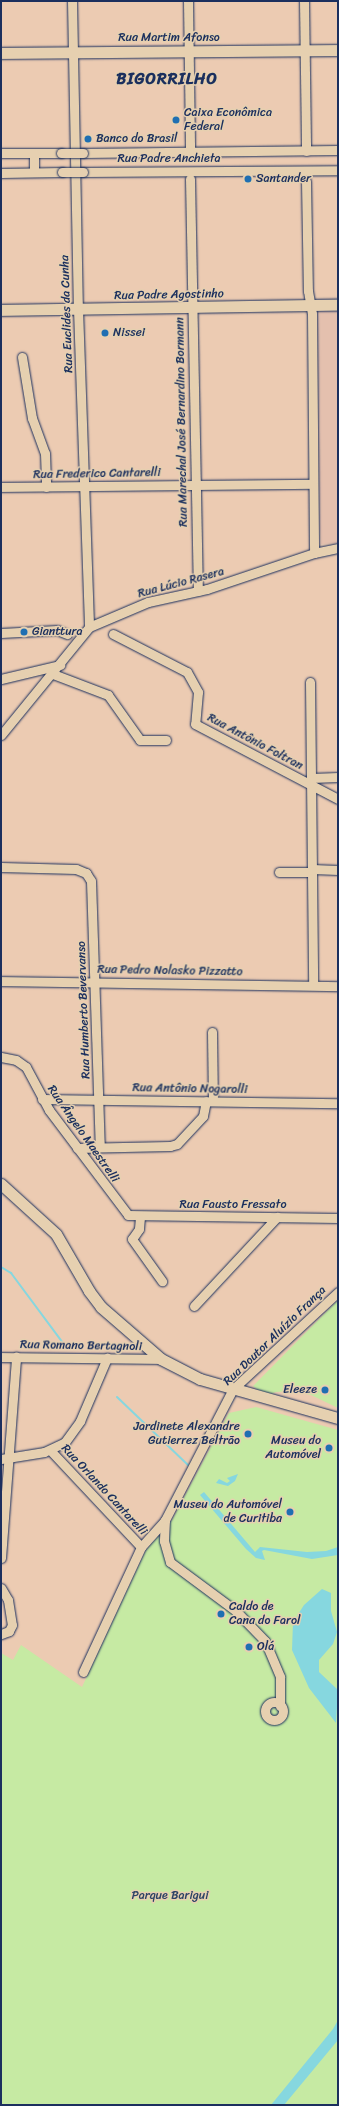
<!DOCTYPE html>
<meta charset="utf-8">
<style>
body{margin:0}
#map{position:relative;width:339px;height:2106px;overflow:hidden;background:#eccbb2;font-family:Sriracha,sans-serif}
div>[style]{position:absolute}
[style*='--x']{left:calc(var(--x)*1px);top:calc(var(--y)*1px);width:calc(var(--w)*1px);rotate:calc(var(--a)*1deg)}
.built>*{inset:0;background:#e4c0ae}
.green>*{inset:0;background:#c6eaa3}
.water>*{inset:0;background:#86d7df}
.stream>*{height:2px;margin:-1px;padding:0 1px;transform-origin:1px;border-radius:1px;background:#86d7df}
.roads{filter:drop-shadow(0 0 1px #1b2f5e) drop-shadow(0 0 1px #1b2f5e)}
.minor>*{height:9px;margin:-4.5px;padding:0 4.5px;transform-origin:4.5px;border-radius:4.5px;background:#e6d0b0}
.minor>.ring{margin:-4.5px;padding:0;box-sizing:content-box;background:none;border:9px solid #e6d0b0;border-radius:50%}
.major>*{height:11px;margin:-5.5px;padding:0 5.5px;transform-origin:5.5px;border-radius:5.5px;background:#e6d0b0}
.bridges{filter:drop-shadow(0 0 1px #1b2f5e) drop-shadow(0 0 1px #1b2f5e)}
.minor-bridge>*{height:9px;margin:-4.5px;padding:0 4.5px;transform-origin:4.5px;border-radius:4.5px;background:#e6d0b0}
.dots>*{width:11px;height:11px;translate:-50% -50%;box-sizing:border-box;border:2px solid #e6d0b0;border-radius:50%}
span{translate:-50% -50%;white-space:nowrap;text-align:center;line-height:1.15;-webkit-text-stroke:3px #e6d0b0;paint-order:stroke}
.street-label{font-size:12px;color:#1b2f5e}
.poi-label{font-size:12px;color:#1b2f5e}
.left{translate:0 -50%;text-align:left}
.right{translate:-100% -50%;text-align:right}
.park-label{font-size:12px;color:#2c4265}
.district-label{font-size:16px;color:#1b2f5e;font-weight:700;letter-spacing:1px}
.frame{position:absolute;inset:0;border:2px solid #1b2f5e;pointer-events:none}
</style>
<div id="map">
<div class="built">
<div style="clip-path:polygon(317px 311px,338px 311px,338px 543px,321px 544px,316px 474px)"></div>
</div>
<div class="green">
<div style="clip-path:polygon(338px 1300px,338px 1408px,311px 1395px,292px 1391px,276px 1392px,265px 1396px,253px 1386px)"></div>
<div style="clip-path:polygon(256px 1407px,338px 1430px,338px 2105px,1px 2105px,1px 1653px,13px 1660px,21px 1645px,82px 1687px,146px 1550px,172px 1520px,229px 1413px)"></div>
</div>
<div class="water">
<div style="clip-path:polygon(238px 1474px,235px 1481px,228px 1486px,216px 1483px,219px 1479px,227px 1483px,230px 1481px,227px 1478px)"></div>
<div style="clip-path:polygon(204px 1492px,255px 1552px,260px 1547px,307px 1552px,326px 1551px,338px 1547px,338px 1555px,312px 1559px,264px 1550px,262px 1551px,265px 1560px,256px 1558px,246px 1549px,200px 1495px)"></div>
<div style="clip-path:polygon(322px 1589px,331px 1593px,331px 1611px,337px 1632px,333px 1644px,319px 1660px,319px 1672px,338px 1690px,336px 1723px,309px 1688px,292px 1650px,293px 1622px,304px 1605px)"></div>
<div style="clip-path:polygon(338px 2020px,338px 2040px,284px 2105px,271px 2105px,333px 2029px)"></div>
</div>
<div class="stream">
<div style="--x:1;--y:1267;--w:12;--a:31"></div>
<div style="--x:11;--y:1273;--w:92;--a:53.4"></div>
<div style="--x:117;--y:1397;--w:98;--a:43.8"></div>
</div>
<div class="roads">
<div class="minor">
<div style="--x:72;--y:1;--w:308;--a:88.9"></div>
<div style="--x:78;--y:309;--w:318;--a:88"></div>
<div style="--x:188;--y:1;--w:151;--a:89.2"></div>
<div style="--x:304;--y:1;--w:150;--a:89.2"></div>
<div style="--x:1;--y:153;--w:60;--a:0"></div>
<div style="--x:34;--y:153;--w:19;--a:90"></div>
<div style="--x:83;--y:153;--w:255;--a:-0.7"></div>
<div style="--x:83;--y:172;--w:255;--a:-0.4"></div>
<div style="--x:1;--y:173;--w:61;--a:-0.9"></div>
<div style="--x:190;--y:179;--w:412;--a:88.9"></div>
<div style="--x:306;--y:181;--w:110;--a:89"></div>
<div style="--x:308;--y:291;--w:23;--a:80"></div>
<div style="--x:312;--y:314;--w:239;--a:89.5"></div>
<div style="--x:22;--y:357;--w:62;--a:80.7"></div>
<div style="--x:32;--y:418;--w:37;--a:70"></div>
<div style="--x:45;--y:453;--w:34;--a:88"></div>
<div style="--x:1;--y:487;--w:312;--a:-0.6"></div>
<div style="--x:1;--y:633;--w:56;--a:-3.1"></div>
<div style="--x:57;--y:630;--w:11;--a:22"></div>
<div style="--x:113;--y:634;--w:83;--a:27.2"></div>
<div style="--x:187;--y:672;--w:23;--a:61"></div>
<div style="--x:198;--y:692;--w:32;--a:95"></div>
<div style="--x:195;--y:724;--w:161;--a:27.7"></div>
<div style="--x:53;--y:674;--w:59;--a:20.9"></div>
<div style="--x:108;--y:695;--w:55;--a:54.6"></div>
<div style="--x:140;--y:740;--w:26;--a:0"></div>
<div style="--x:1;--y:679;--w:61;--a:-13.3"></div>
<div style="--x:310;--y:682;--w:303;--a:89.4"></div>
<div style="--x:1;--y:735;--w:139;--a:-50.8"></div>
<div style="--x:89;--y:627;--w:64;--a:-23"></div>
<div style="--x:148;--y:602;--w:60;--a:-12.4"></div>
<div style="--x:207;--y:589;--w:113;--a:-18.6"></div>
<div style="--x:314;--y:553;--w:25;--a:-12"></div>
<div style="--x:311;--y:778;--w:27;--a:-2"></div>
<div style="--x:1;--y:867;--w:75;--a:1.5"></div>
<div style="--x:76;--y:869;--w:11;--a:22"></div>
<div style="--x:86;--y:873;--w:9;--a:58"></div>
<div style="--x:91;--y:881;--w:266;--a:88.1"></div>
<div style="--x:312;--y:869;--w:26;--a:2"></div>
<div style="--x:279;--y:872;--w:33;--a:0"></div>
<div style="--x:1;--y:981;--w:337;--a:0.9"></div>
<div style="--x:212;--y:1032;--w:69;--a:89.2"></div>
<div style="--x:1;--y:1057;--w:15;--a:11"></div>
<div style="--x:16;--y:1060;--w:12;--a:35"></div>
<div style="--x:26;--y:1067;--w:49;--a:61.9"></div>
<div style="--x:49;--y:1110;--w:131;--a:53"></div>
<div style="--x:128;--y:1215;--w:210;--a:0.8"></div>
<div style="--x:42;--y:1099;--w:296;--a:0.8"></div>
<div style="--x:77;--y:1148;--w:93;--a:-1.2"></div>
<div style="--x:170;--y:1146;--w:7;--a:-16"></div>
<div style="--x:177;--y:1144;--w:38;--a:-47"></div>
<div style="--x:203;--y:1116;--w:15;--a:-79"></div>
<div style="--x:140;--y:1217;--w:12;--a:95"></div>
<div style="--x:139;--y:1229;--w:12;--a:125"></div>
<div style="--x:132;--y:1239;--w:52;--a:54.5"></div>
<div style="--x:194;--y:1306;--w:122;--a:-47"></div>
<div style="--x:1;--y:1357;--w:160;--a:0.7"></div>
<div style="--x:50;--y:1450;--w:133;--a:46.8"></div>
<div style="--x:1;--y:1459;--w:44;--a:-9.2"></div>
<div style="--x:44;--y:1452;--w:23;--a:-25"></div>
<div style="--x:65;--y:1442;--w:26;--a:-54"></div>
<div style="--x:80;--y:1421;--w:69;--a:-66.8"></div>
<div style="--x:165;--y:1520;--w:21;--a:93"></div>
<div style="--x:164;--y:1541;--w:22;--a:74"></div>
<div style="--x:170;--y:1562;--w:82;--a:36.6"></div>
<div style="--x:236;--y:1611;--w:42;--a:46"></div>
<div style="--x:265;--y:1641;--w:39;--a:67"></div>
<div style="--x:280;--y:1677;--w:29;--a:90"></div>
<div style="--x:1;--y:1558;--w:202;--a:-85.7"></div>
<div style="--x:1;--y:1588;--w:14;--a:60"></div>
<div style="--x:8;--y:1600;--w:25;--a:81"></div>
<div style="--x:12;--y:1625;--w:7;--a:117"></div>
<div style="--x:9;--y:1631;--w:9;--a:159"></div>
<div style="--x:83;--y:1672;--w:138;--a:-65.1"></div>
<div style="--x:141;--y:1547;--w:36;--a:-48"></div>
<div style="--x:165;--y:1520;--w:148;--a:-62.6"></div>
<div style="--x:233;--y:1389;--w:143;--a:-42.7"></div>
<div class="ring" style="left:265px;top:1702px;width:9px;height:9px"></div>
</div>
<div class="major">
<div style="--x:1;--y:53;--w:337;--a:-0.5"></div>
<div style="--x:1;--y:310;--w:337;--a:-0.9"></div>
<div style="--x:1;--y:1184;--w:74;--a:42.3"></div>
<div style="--x:56;--y:1234;--w:66;--a:59.9"></div>
<div style="--x:89;--y:1291;--w:20;--a:53"></div>
<div style="--x:101;--y:1307;--w:79;--a:40.9"></div>
<div style="--x:161;--y:1359;--w:44;--a:27.1"></div>
<div style="--x:200;--y:1379;--w:143;--a:15.8"></div>
</div>
</div>
<div class="bridges">
<div class="minor-bridge">
<div style="--x:61;--y:153;--w:22;--a:0"></div>
<div style="--x:62;--y:172;--w:21;--a:0"></div>
</div>
</div>
<div class="dots">
<div style="left:176px;top:120px;background:#1f6fb2"></div>
<div style="left:88px;top:139px;background:#1f6fb2"></div>
<div style="left:248px;top:179px;background:#1f6fb2"></div>
<div style="left:105px;top:333px;background:#1f6fb2"></div>
<div style="left:24px;top:632px;background:#1f6fb2"></div>
<div style="left:325px;top:1390px;background:#1f6fb2"></div>
<div style="left:248px;top:1434px;background:#1f6fb2"></div>
<div style="left:329px;top:1448px;background:#1f6fb2"></div>
<div style="left:290px;top:1512px;background:#1f6fb2"></div>
<div style="left:221px;top:1614px;background:#1f6fb2"></div>
<div style="left:249px;top:1647px;background:#1f6fb2"></div>
</div>
<div class="street-label">
<span style="left:169px;top:38px">Rua Martim Afonso</span>
<span style="left:169px;top:159px">Rua Padre Anchieta</span>
<span style="left:169px;top:295px;rotate:-1deg">Rua Padre Agostinho</span>
<span style="left:67px;top:314px;rotate:-92deg">Rua Euclides da Cunha</span>
<span style="left:182px;top:422px;rotate:-91deg">Rua Marechal José Bernardino Bormann</span>
<span style="left:97px;top:474px;rotate:-1deg">Rua Frederico Cantarelli</span>
<span style="left:181px;top:583px;rotate:-15deg">Rua Lúcio Rasera</span>
<span style="left:255px;top:742px;rotate:28deg">Rua Antônio Foltran</span>
<span style="left:170px;top:971px;rotate:1deg">Rua Pedro Nolasko Pizzatto</span>
<span style="left:84px;top:1010px;rotate:-92deg">Rua Humberto Bevervanso</span>
<span style="left:190px;top:1089px;rotate:1deg">Rua Antônio Nogarolli</span>
<span style="left:83px;top:1134px;rotate:55deg">Rua Ângelo Maestrelli</span>
<span style="left:233px;top:1205px">Rua Fausto Fressato</span>
<span style="left:275px;top:1336px;rotate:-44deg">Rua Doutor Aluízio França</span>
<span style="left:81px;top:1346px;rotate:1deg">Rua Romano Bertagnoli</span>
<span style="left:104px;top:1490px;rotate:47deg">Rua Orlando Cantarelli</span>
</div>
<div class="poi-label">
<span class="left" style="left:184px;top:120px">Caixa Econômica<br>Federal</span>
<span class="left" style="left:96px;top:139px">Banco do Brasil</span>
<span class="left" style="left:256px;top:179px">Santander</span>
<span class="left" style="left:113px;top:333px">Nissei</span>
<span class="left" style="left:32px;top:632px">Gianttura</span>
<span class="right" style="left:317px;top:1390px">Eleeze</span>
<span class="right" style="left:240px;top:1434px">Jardinete Alexandre<br>Gutierrez Beltrão</span>
<span class="right" style="left:321px;top:1448px">Museu do<br>Automóvel</span>
<span class="right" style="left:282px;top:1512px">Museu do Automóvel<br>de Curitiba</span>
<span class="left" style="left:229px;top:1614px">Caldo de<br>Cana do Farol</span>
<span class="left" style="left:257px;top:1647px">Olá</span>
</div>
<div class="park-label">
<span style="left:170px;top:1896px">Parque Barigui</span>
</div>
<div class="district-label">
<span style="left:167px;top:79px">BIGORRILHO</span>
</div>
<div class="frame"></div>
</div>
